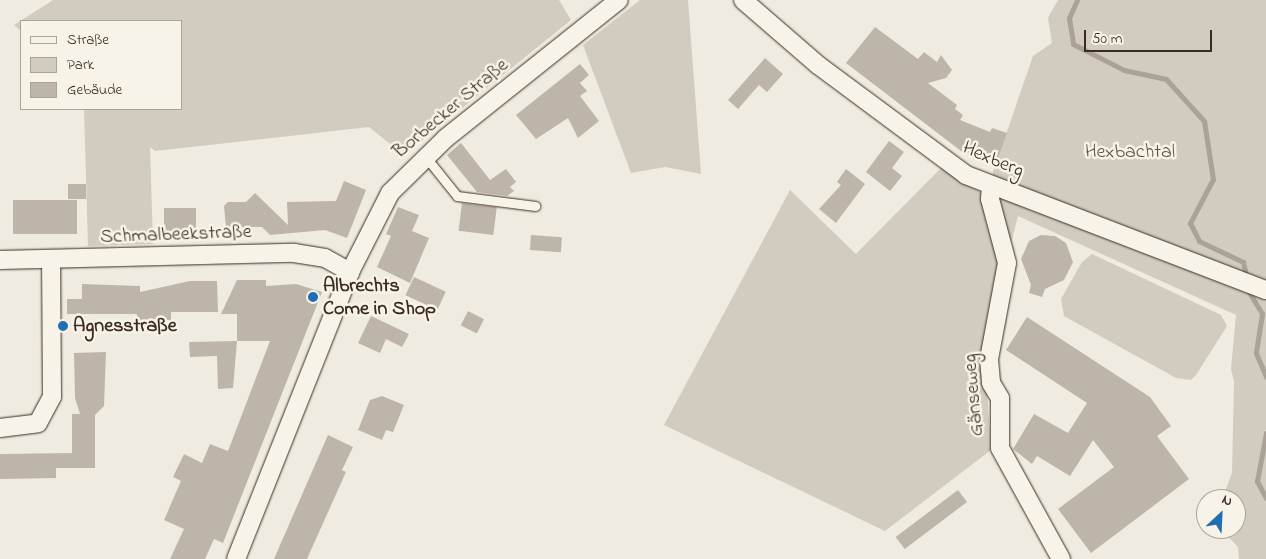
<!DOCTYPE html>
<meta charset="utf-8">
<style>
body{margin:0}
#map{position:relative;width:1266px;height:559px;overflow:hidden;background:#efebe0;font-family:"Indie Flower",sans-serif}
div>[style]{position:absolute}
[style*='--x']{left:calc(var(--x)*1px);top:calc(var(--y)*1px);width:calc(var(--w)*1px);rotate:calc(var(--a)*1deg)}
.green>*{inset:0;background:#d1cbc0}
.stream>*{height:5px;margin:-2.5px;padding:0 2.5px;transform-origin:2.5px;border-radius:2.5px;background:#aaa296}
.building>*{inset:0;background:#bdb5aa;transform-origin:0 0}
.roads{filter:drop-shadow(0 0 1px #3b2a1e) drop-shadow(0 0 1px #3b2a1e)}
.service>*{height:9px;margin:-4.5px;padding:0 4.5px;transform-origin:4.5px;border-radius:4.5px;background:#f7f3e8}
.minor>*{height:18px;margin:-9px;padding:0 9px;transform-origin:9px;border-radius:9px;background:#f7f3e8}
.dots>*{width:14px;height:14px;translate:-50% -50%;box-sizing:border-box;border:2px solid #f7f3e8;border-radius:50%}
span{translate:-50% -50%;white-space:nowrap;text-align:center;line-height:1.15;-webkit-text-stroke:5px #f7f3e8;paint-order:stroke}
.street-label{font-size:20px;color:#3b2a1e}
.park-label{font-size:20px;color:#605246}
.poi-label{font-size:20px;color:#3b2a1e;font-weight:700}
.left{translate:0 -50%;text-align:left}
.legend{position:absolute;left:20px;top:20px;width:162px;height:90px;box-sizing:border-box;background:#f7f3e8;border:1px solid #aca397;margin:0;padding:6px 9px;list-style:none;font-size:15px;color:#3b2a1e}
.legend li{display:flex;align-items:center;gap:10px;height:25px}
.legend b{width:25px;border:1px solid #aca397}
.north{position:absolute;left:1196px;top:489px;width:50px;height:50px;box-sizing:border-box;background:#f7f3e8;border:1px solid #aca397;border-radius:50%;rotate:25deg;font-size:14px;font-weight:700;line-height:20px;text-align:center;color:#3b2a1e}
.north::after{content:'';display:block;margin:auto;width:18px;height:22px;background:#1f6fb2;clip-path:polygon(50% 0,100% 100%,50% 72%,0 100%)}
.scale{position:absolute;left:1084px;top:30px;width:128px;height:22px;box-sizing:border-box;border:2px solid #3b2a1e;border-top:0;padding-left:6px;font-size:15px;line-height:18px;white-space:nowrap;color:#3b2a1e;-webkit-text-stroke:4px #f7f3e8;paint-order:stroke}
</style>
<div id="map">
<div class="green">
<div style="clip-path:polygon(53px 0,559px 0,571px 20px,404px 155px,369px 127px,155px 151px,150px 147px,153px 244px,88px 246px,84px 109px,181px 109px,181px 21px,21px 21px,21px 31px,14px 25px)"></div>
<div style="clip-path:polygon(640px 0,688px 0,701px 174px,665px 167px,631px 173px,583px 45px)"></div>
<div style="clip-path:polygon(1058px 0,1266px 0,1266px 559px,1239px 559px,1238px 547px,1221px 529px,1236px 529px,1236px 499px,1222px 499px,1232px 473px,1234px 381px,1231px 369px,1236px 315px,1018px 216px,984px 348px,991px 450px,885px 531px,664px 425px,790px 190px,856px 254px,944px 165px,989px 199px,993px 172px,1033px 56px,1052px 43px,1048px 18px)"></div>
<div style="clip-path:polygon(1092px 254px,1221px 315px,1227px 326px,1196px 375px,1191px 380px,1176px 378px,1064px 316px,1061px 299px,1082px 262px)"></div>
</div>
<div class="stream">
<div style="--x:1077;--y:0;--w:20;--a:114"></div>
<div style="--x:1069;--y:18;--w:26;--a:81"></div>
<div style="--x:1073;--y:44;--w:57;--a:27"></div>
<div style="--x:1124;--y:70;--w:43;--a:12.1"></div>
<div style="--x:1166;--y:79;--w:57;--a:47.9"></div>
<div style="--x:1204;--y:121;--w:59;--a:81.2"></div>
<div style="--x:1213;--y:179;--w:50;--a:117.6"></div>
<div style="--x:1190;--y:223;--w:20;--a:63"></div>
<div style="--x:1199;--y:241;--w:49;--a:25.5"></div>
<div style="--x:1243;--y:262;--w:17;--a:77"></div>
<div style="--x:1246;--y:287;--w:31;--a:59"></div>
<div style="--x:1262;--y:314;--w:39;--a:99"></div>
<div style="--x:1256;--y:353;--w:26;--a:67"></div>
<div style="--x:1266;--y:433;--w:49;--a:100.6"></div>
<div style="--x:1257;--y:481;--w:19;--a:62"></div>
</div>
<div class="building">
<div style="clip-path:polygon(875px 27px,918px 59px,924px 52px,937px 62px,941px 55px,952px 70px,946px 78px,928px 83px,957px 105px,955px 109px,963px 115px,960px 120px,990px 132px,992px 128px,1007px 133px,996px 164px,961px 151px,846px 63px)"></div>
<div style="clip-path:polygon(765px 58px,783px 74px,767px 92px,759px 85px,738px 109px,728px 100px)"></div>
<div style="clip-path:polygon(580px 64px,589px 75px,580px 83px,587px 91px,580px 96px,599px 121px,578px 138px,568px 118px,536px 139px,516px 115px)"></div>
<div style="clip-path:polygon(889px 141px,904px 152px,892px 168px,902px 176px,890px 191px,866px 172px)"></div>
<div style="clip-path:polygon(461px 143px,490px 180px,506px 169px,516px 182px,510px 187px,514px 191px,507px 196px,477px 192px,447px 155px)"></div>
<div style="clip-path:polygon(846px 169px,865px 184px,836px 223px,819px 209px,841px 185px,837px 182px)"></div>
<div style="clip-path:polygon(344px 181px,366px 190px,347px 238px,325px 230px,270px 235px,262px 227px,226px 227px,224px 206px,228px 202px,246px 202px,255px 193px,288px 225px,287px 202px,336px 201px)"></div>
<div style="left:68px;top:184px;width:18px;height:15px"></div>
<div style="left:77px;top:200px;width:34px;height:64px;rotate:90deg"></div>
<div style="left:462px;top:203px;width:35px;height:28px;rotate:7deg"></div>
<div style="clip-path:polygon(398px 207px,419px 215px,412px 231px,429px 238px,410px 283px,377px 267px,391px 236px,386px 234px)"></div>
<div style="left:196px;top:208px;width:23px;height:32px;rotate:90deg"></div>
<div style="left:531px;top:235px;width:31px;height:15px;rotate:4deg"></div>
<div style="clip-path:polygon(1041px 235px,1055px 236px,1066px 243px,1073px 262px,1064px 280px,1045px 289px,1042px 297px,1029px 293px,1031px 285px,1021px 259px,1029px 241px)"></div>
<div style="left:414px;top:277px;width:35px;height:20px;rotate:25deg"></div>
<div style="clip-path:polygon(237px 280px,266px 280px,266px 286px,296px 284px,322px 292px,223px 543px,214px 539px,205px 559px,170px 559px,184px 529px,164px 520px,181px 481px,173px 477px,184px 454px,202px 463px,210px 444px,228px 451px,270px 341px,237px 341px,233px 388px,218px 389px,217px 356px,190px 357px,189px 342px,237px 341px,237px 314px,221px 314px)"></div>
<div style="clip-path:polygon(190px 281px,217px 281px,218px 312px,171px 312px,171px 320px,137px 320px,137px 314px,67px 314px,67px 299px,82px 299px,82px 284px,140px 286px,140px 292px)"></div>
<div style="left:468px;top:311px;width:18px;height:16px;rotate:27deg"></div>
<div style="clip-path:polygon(371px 316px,409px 334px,402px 347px,386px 339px,380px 353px,358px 343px)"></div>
<div style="clip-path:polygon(1027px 317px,1150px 397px,1171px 426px,1157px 436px,1189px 479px,1091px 553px,1058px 509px,1114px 467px,1093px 440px,1070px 476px,1037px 456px,1032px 464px,1013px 449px,1034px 414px,1068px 433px,1087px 403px,1006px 350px)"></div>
<div style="clip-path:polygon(106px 352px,104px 406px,95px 415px,95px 468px,56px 468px,56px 478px,0 479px,0 454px,72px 453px,72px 414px,80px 414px,75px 398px,74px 353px)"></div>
<div style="clip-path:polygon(382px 396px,404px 405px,393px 432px,386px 430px,382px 440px,358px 430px,370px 400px)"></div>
<div style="clip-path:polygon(328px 435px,353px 447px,342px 470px,346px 472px,307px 559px,274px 559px)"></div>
<div style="left:958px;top:490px;width:15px;height:78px;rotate:53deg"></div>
</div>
<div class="roads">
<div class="service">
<div style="--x:425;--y:156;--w:51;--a:51.3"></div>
<div style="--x:457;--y:196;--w:79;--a:7.3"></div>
</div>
<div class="minor">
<div style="--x:743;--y:0;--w:99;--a:40.9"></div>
<div style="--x:818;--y:65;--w:184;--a:36.6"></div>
<div style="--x:966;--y:175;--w:321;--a:21"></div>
<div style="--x:991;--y:185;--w:14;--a:94"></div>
<div style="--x:990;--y:199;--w:66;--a:75.1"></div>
<div style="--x:1007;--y:263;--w:98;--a:100.6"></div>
<div style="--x:989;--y:359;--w:24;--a:85"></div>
<div style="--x:991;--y:383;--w:17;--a:59"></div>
<div style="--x:1000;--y:398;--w:50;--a:90"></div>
<div style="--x:1000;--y:448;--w:127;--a:61.2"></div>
<div style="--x:0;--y:260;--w:294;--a:-1.4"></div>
<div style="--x:294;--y:253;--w:31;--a:9"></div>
<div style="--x:325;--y:258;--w:29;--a:29"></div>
<div style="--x:0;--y:428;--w:38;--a:-7"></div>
<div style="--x:38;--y:423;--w:30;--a:-62"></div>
<div style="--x:52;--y:397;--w:138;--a:-90.4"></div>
<div style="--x:236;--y:559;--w:309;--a:-68.3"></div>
<div style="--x:350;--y:272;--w:89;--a:-63.1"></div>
<div style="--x:390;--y:193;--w:78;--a:-44.5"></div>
<div style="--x:446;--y:138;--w:221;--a:-38.6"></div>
</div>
</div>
<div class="dots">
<div style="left:313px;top:297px;background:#1f6fb2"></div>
<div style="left:63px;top:326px;background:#1f6fb2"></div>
</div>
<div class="street-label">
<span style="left:451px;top:109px;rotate:-40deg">Borbecker Straße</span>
<span style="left:993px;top:160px;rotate:23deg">Hexberg</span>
<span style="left:176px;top:235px;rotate:-2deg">Schmalbeekstraße</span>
<span style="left:974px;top:395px;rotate:-95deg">Gänseweg</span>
</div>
<div class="park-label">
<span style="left:1130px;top:152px">Hexbachtal</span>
</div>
<div class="poi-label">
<span class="left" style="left:323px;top:298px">Albrechts<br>Come in Shop</span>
<span class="left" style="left:73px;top:326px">Agnesstraße</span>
</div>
<ul class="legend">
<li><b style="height:6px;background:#f7f3e8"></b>Straße</li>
<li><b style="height:14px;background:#d1cbc0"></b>Park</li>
<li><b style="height:14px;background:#bdb5aa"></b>Gebäude</li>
</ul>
<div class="north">N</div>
<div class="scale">50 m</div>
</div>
